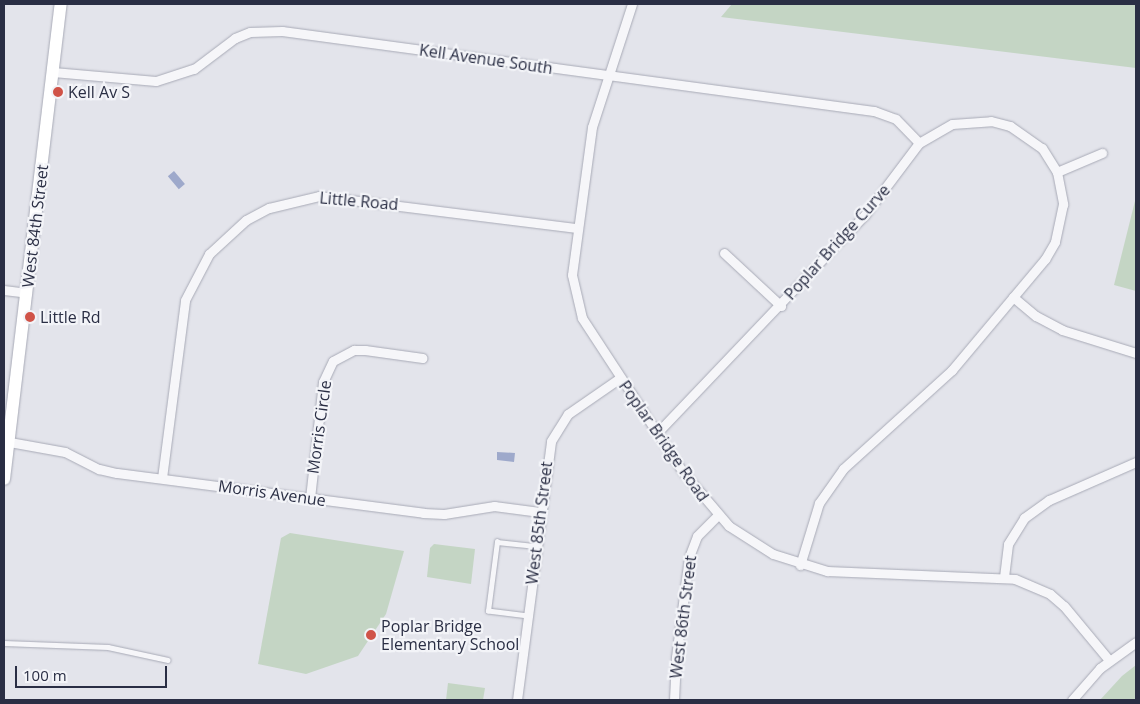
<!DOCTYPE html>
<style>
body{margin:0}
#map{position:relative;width:1140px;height:704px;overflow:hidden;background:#e3e4eb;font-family:"Open Sans",sans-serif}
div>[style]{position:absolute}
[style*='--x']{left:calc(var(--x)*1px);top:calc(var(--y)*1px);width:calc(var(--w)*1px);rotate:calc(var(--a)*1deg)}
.green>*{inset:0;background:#c4d5c4}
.water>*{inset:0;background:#9ea9cb;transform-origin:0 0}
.roads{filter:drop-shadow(0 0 1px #a8aab6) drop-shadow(0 0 1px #a8aab6)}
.lane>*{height:4.5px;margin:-2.25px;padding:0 2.25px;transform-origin:2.25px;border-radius:2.25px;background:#f6f6f9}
.street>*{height:9px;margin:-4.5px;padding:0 4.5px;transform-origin:4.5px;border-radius:4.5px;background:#f6f6f9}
.secondary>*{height:12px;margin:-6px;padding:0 6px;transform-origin:6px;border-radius:6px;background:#fff}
.dots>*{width:14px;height:14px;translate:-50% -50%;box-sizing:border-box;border:2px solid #f3f4f8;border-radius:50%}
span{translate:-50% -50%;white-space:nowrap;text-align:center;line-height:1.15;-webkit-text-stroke:4.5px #f3f4f8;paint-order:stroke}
.street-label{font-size:16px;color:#2a2e44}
.poi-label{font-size:16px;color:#2a2e44}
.left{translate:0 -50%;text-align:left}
.frame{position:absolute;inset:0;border:5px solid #2a2e44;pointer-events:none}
.scale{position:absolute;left:15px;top:666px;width:152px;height:22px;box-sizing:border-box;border:2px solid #2a2e44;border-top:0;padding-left:6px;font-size:15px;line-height:18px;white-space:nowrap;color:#2a2e44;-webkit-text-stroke:4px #f3f4f8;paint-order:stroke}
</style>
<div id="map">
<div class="green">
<div style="clip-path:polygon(732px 4px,1136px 4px,1136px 68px,721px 17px)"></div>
<div style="clip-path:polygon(1136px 197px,1136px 291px,1114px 285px)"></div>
<div style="clip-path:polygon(290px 533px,404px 551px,386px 614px,358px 656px,306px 674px,258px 664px,281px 538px)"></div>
<div style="clip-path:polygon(434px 544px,475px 549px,471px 584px,427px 577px,430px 548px)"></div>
<div style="clip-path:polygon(1136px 665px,1136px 700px,1100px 700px,1122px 676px)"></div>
<div style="clip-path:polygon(448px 683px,485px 688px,483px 700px,446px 700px)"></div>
</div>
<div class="water">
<div style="left:174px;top:171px;width:17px;height:8px;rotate:50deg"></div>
<div style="clip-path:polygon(497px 452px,515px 453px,514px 462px,497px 460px)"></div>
</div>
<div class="roads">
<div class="lane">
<div style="--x:528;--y:616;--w:40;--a:-172.9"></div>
<div style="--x:488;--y:611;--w:70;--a:-82.6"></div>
<div style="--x:497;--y:542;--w:39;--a:6"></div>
<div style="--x:4;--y:643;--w:104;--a:2.2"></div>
<div style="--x:108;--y:647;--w:61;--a:12.2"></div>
</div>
<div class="street">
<div style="--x:632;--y:4;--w:129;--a:108"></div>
<div style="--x:592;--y:127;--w:149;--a:97.7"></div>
<div style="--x:572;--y:275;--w:44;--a:76.9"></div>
<div style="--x:582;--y:318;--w:183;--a:56.8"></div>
<div style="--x:682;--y:471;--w:72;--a:49.5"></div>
<div style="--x:729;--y:526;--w:52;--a:32.5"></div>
<div style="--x:773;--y:554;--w:57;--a:17.5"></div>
<div style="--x:827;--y:571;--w:188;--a:2.4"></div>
<div style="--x:1015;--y:579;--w:38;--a:23"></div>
<div style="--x:1050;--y:594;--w:18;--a:41"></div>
<div style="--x:1064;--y:606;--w:70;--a:50.2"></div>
<div style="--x:53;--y:72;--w:103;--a:5"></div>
<div style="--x:156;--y:81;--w:40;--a:-18"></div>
<div style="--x:194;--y:69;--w:51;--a:-37.1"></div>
<div style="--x:235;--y:38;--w:16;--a:-22"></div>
<div style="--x:250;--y:32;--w:32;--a:-2"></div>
<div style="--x:282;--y:31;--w:597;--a:7.7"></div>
<div style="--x:874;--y:111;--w:23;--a:20"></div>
<div style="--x:896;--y:119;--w:33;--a:46"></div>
<div style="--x:1057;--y:172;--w:49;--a:-22.9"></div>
<div style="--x:724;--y:253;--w:78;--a:42.9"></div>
<div style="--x:4;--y:290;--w:23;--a:7"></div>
<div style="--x:1013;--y:297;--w:30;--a:40"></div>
<div style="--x:1036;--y:316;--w:30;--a:28"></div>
<div style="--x:1062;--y:330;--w:77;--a:17.3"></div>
<div style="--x:657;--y:433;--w:300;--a:-46.4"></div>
<div style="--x:864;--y:216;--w:91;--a:-53"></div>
<div style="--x:919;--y:143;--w:38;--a:-30"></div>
<div style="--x:952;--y:124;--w:39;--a:-4"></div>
<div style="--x:991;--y:121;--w:20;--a:15"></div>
<div style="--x:1010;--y:126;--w:39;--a:35"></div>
<div style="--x:1042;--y:148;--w:28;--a:58"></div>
<div style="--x:1057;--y:172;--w:33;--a:79"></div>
<div style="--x:1063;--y:204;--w:39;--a:102"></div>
<div style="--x:1055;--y:242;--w:20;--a:120"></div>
<div style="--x:1045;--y:259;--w:145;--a:130"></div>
<div style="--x:952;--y:370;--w:147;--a:137.8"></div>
<div style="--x:843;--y:469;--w:42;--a:125.2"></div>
<div style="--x:819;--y:503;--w:65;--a:107"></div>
<div style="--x:4;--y:441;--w:62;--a:10.2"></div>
<div style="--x:65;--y:452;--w:38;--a:27"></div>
<div style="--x:99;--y:469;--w:18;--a:13"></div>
<div style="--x:117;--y:473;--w:309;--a:7.4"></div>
<div style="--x:423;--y:513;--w:21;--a:3"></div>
<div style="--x:444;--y:514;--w:51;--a:-9.1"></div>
<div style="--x:494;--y:506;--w:46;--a:7.4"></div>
<div style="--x:162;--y:478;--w:179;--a:-82.6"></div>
<div style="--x:185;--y:300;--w:52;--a:-62.4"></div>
<div style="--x:209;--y:254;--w:50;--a:-42.6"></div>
<div style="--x:246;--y:220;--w:26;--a:-28"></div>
<div style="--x:269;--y:208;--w:51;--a:-13.5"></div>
<div style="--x:319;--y:196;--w:260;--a:7.1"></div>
<div style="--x:310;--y:498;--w:117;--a:-83.6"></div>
<div style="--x:323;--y:382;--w:23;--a:-65"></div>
<div style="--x:333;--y:361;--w:24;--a:-28"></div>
<div style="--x:354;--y:350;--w:11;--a:0"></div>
<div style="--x:365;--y:350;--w:58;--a:8"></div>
<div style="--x:1004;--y:577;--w:33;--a:-83"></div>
<div style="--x:1008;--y:544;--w:31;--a:-58"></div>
<div style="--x:1024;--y:518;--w:31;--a:-36"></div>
<div style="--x:1049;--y:500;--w:95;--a:-23.6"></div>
<div style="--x:517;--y:700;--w:261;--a:-82.5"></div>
<div style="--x:551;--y:441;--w:32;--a:-58"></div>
<div style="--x:568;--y:414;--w:63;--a:-34.7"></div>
<div style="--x:674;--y:700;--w:43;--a:-87.3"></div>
<div style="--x:676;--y:657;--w:101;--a:-82.6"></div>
<div style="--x:689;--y:557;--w:22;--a:-69"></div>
<div style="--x:697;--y:536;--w:30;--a:-45"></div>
<div style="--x:1072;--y:700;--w:43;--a:-48.8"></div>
<div style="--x:1100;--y:668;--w:44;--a:-35.8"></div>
</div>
<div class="secondary">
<div style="--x:4;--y:479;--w:478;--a:-83.2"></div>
</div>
</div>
<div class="dots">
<div style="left:58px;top:92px;background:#d05348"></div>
<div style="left:30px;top:317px;background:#d05348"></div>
<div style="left:371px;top:635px;background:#d05348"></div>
</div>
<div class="street-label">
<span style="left:486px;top:59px;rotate:8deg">Kell Avenue South</span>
<span style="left:359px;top:201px;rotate:5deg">Little Road</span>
<span style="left:35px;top:226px;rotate:-83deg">West 84th Street</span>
<span style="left:837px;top:242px;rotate:-48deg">Poplar Bridge Curve</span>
<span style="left:319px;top:427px;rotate:-82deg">Morris Circle</span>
<span style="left:664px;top:441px;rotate:55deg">Poplar Bridge Road</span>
<span style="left:272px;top:493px;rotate:8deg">Morris Avenue</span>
<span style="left:539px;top:523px;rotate:-83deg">West 85th Street</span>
<span style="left:683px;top:617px;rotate:-83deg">West 86th Street</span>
</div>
<div class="poi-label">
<span class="left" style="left:68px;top:92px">Kell Av S</span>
<span class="left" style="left:40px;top:317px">Little Rd</span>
<span class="left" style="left:381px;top:635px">Poplar Bridge<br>Elementary School</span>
</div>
<div class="frame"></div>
<div class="scale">100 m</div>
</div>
